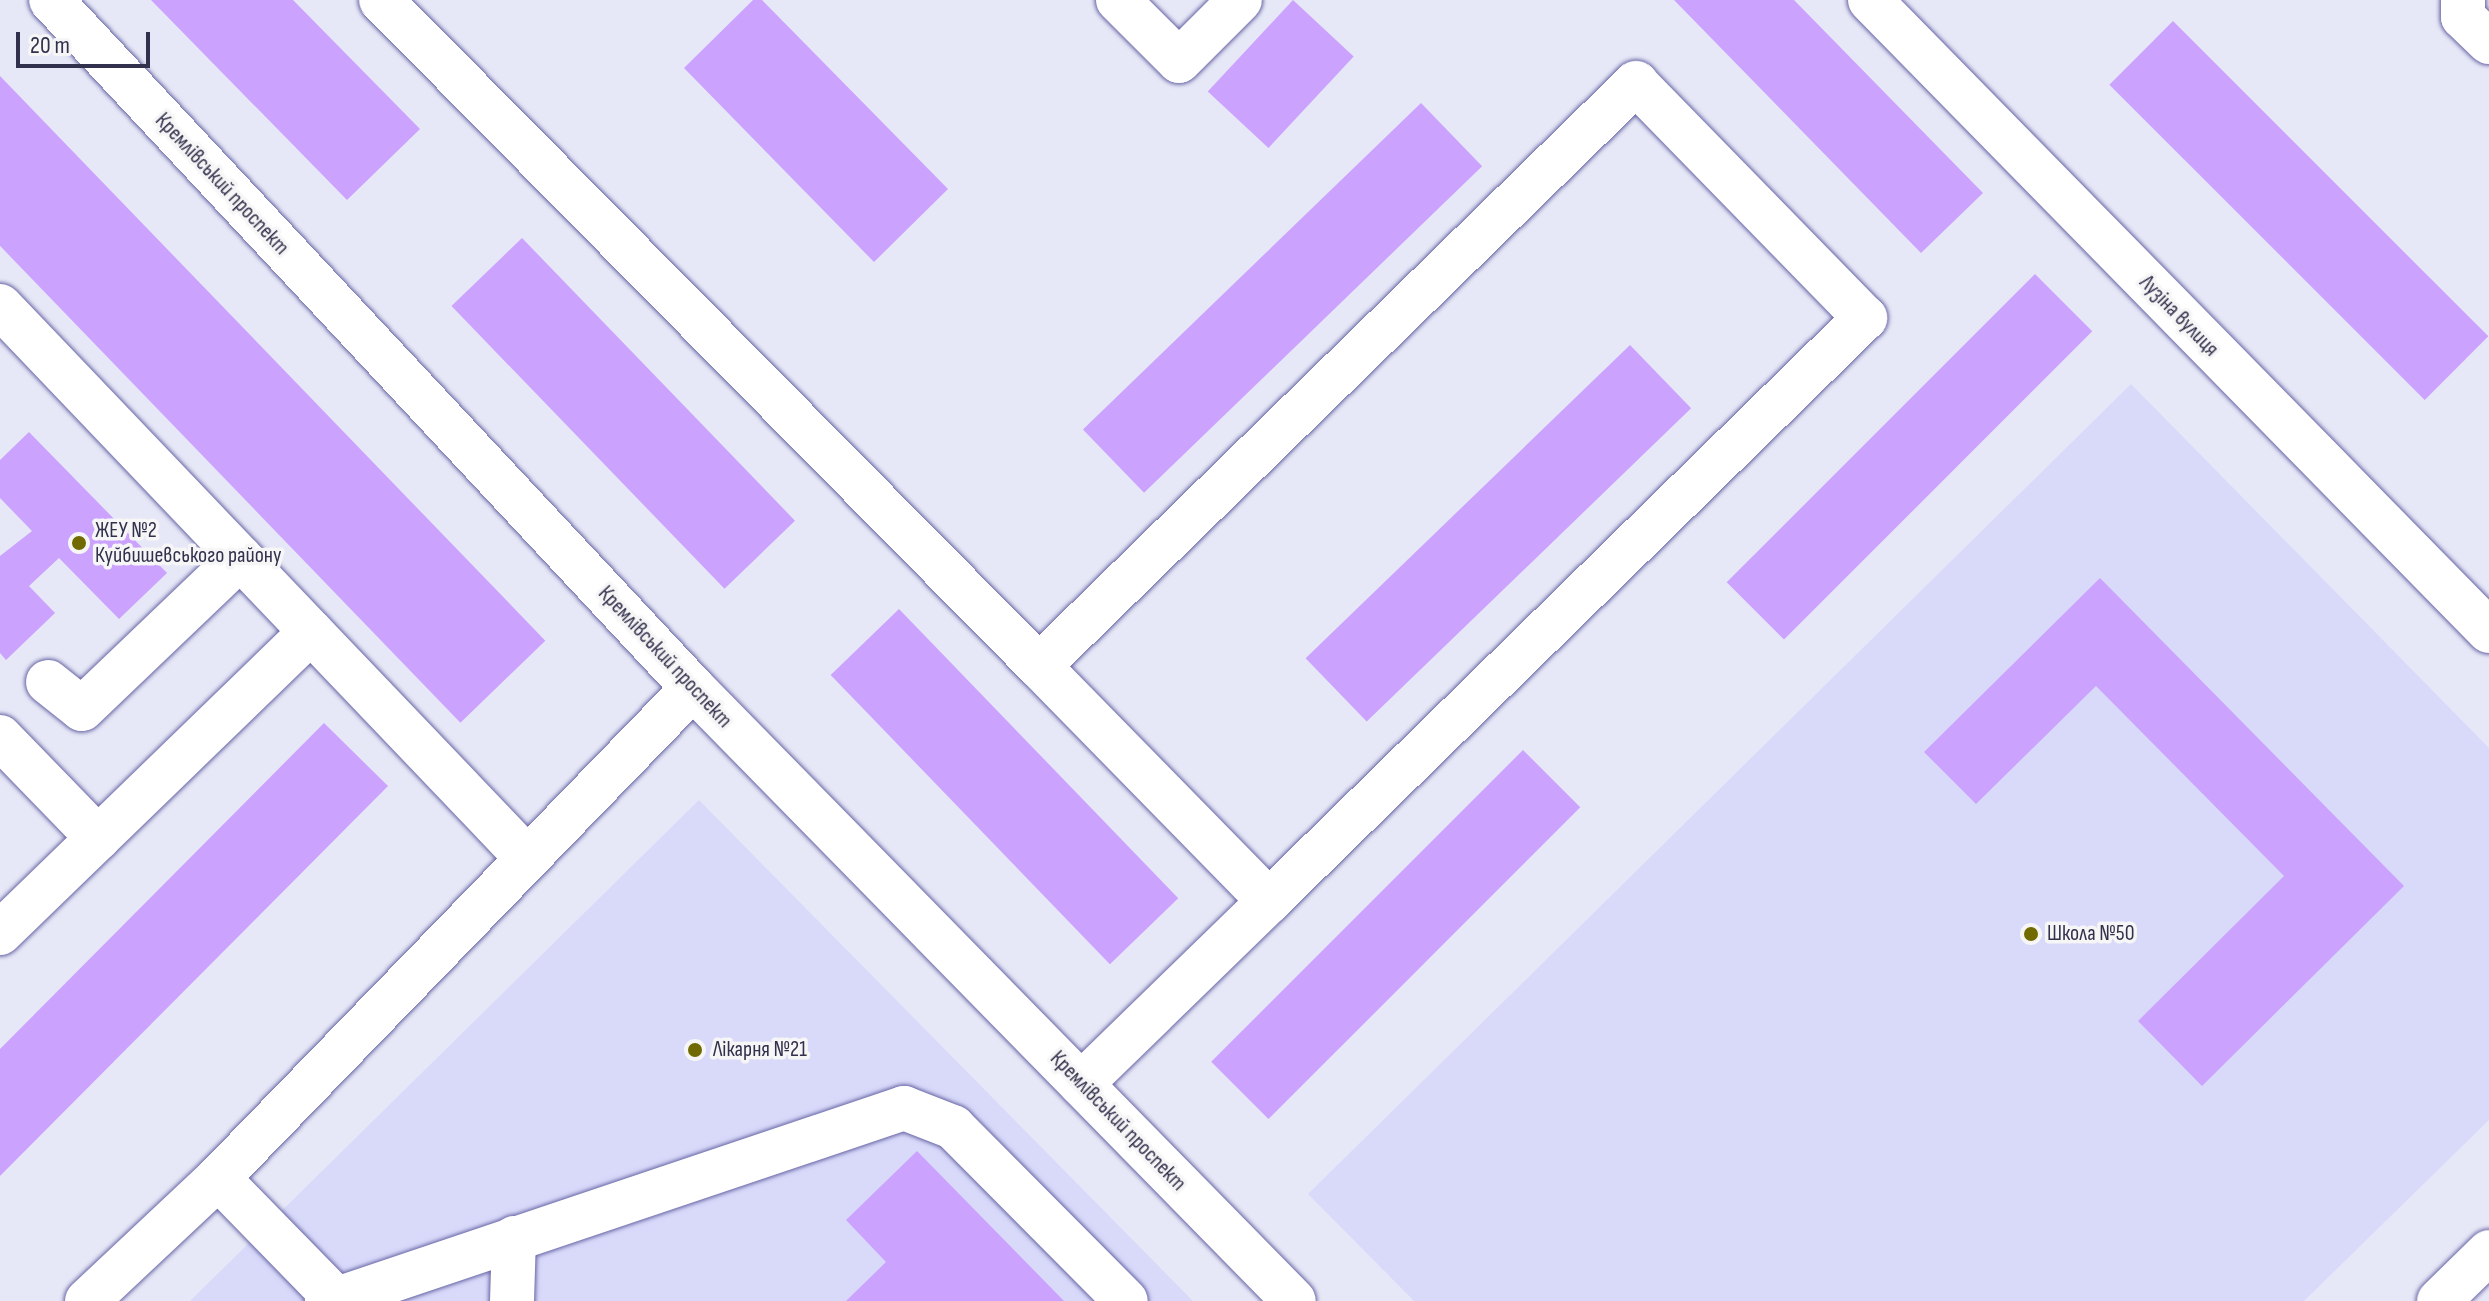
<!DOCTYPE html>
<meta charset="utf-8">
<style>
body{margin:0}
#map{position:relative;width:2489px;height:1301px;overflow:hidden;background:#e7e8f7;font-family:"Sofia Sans Condensed",sans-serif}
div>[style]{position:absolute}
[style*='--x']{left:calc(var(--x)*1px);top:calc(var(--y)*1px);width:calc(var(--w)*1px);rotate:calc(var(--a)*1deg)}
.built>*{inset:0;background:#d9dafa}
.building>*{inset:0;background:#cba2fd;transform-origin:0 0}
.roads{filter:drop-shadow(0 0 2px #6765a5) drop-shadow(0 0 2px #6765a5)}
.minor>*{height:44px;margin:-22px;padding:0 22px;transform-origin:22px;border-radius:22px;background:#fff}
.dots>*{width:22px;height:22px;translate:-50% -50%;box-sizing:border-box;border:4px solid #f6f6f6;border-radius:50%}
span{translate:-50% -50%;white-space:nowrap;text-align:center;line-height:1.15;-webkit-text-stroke:7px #f6f6f6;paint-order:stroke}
.street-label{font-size:22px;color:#32314d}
.poi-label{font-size:22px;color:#32314d}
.left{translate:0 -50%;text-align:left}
.scale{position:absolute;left:16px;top:32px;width:134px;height:36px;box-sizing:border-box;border:4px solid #32314d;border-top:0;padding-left:10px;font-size:24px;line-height:28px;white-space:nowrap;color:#32314d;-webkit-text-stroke:6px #f6f6f6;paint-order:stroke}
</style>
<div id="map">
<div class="built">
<div style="clip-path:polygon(2131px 384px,2489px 748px,2489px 1120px,2304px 1301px,1414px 1301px,1308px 1194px)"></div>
<div style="clip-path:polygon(699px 800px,1193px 1301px,190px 1301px)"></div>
</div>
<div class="building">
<div style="clip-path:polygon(151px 0,293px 0,420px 129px,347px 200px)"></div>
<div style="clip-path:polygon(753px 0,762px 0,948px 189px,874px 262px,684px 68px)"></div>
<div style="left:1293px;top:0;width:83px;height:125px;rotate:43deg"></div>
<div style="clip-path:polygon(1674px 0,1794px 0,1983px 193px,1921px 253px)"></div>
<div style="left:2173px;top:21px;width:446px;height:90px;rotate:45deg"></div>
<div style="left:0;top:76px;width:785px;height:118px;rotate:46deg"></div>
<div style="left:1421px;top:103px;width:88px;height:470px;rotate:46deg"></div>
<div style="left:522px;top:238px;width:393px;height:98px;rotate:46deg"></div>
<div style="left:2035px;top:274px;width:81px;height:436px;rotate:45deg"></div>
<div style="left:1630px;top:345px;width:88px;height:451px;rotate:46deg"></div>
<div style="clip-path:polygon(29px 432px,167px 573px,119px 619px,59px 558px,29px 586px,55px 613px,6px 660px,0 653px,0 556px,32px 531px,0 498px,0 460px)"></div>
<div style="clip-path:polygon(2100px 578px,2404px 886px,2202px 1086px,2138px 1021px,2284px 876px,2096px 686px,1976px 804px,1924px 752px)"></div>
<div style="left:899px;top:609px;width:402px;height:95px;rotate:46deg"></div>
<div style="clip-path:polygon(324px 723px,388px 786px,0 1176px,0 1049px)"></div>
<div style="left:1523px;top:750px;width:81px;height:441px;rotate:45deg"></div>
<div style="clip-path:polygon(917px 1151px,1064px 1301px,846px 1301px,886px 1262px,846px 1220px)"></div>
</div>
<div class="roads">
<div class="minor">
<div style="--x:51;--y:0;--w:941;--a:46.98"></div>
<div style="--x:693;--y:688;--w:858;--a:45.57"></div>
<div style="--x:381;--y:0;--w:936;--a:45.35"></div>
<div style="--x:1118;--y:0;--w:86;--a:45"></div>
<div style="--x:1179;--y:61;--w:86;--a:-45"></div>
<div style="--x:1870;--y:0;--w:884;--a:45.55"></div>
<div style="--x:2463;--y:0;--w:17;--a:90"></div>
<div style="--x:2463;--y:17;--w:36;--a:44"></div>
<div style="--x:0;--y:306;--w:760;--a:46.33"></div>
<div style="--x:48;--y:682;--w:43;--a:38.5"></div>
<div style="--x:82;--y:709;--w:219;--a:-43.7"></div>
<div style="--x:0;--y:737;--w:141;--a:45.9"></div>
<div style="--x:0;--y:933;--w:433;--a:-44.1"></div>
<div style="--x:1081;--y:1084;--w:262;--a:-44.2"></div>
<div style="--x:1269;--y:901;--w:834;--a:-44.37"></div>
<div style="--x:1865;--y:318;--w:328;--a:-134.3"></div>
<div style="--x:1636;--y:83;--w:834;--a:135.68"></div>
<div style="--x:1039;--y:666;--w:329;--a:45.6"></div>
<div style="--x:218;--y:1178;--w:163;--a:45.7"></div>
<div style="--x:332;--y:1295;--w:8;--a:130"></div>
<div style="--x:87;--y:1301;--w:180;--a:-43.2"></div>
<div style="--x:218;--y:1178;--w:682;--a:-45.89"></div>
<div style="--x:331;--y:1301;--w:605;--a:-18.61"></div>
<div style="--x:904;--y:1108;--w:53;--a:21.2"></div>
<div style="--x:953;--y:1127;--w:245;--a:45.2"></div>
<div style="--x:512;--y:1301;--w:63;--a:-88.2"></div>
<div style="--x:2439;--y:1301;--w:70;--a:-44.4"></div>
</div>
</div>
<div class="dots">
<div style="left:79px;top:543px;background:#716901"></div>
<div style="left:2031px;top:934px;background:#716901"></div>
<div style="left:695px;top:1050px;background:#716901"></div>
</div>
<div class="street-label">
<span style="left:222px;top:184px;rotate:47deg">Кремлівський проспект</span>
<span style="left:2179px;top:316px;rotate:46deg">Лузіна вулиця</span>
<span style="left:665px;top:657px;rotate:47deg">Кремлівський проспект</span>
<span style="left:1118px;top:1121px;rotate:46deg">Кремлівський проспект</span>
</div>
<div class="poi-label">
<span class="left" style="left:95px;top:543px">ЖЕУ №2<br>Куйбишевського району</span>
<span class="left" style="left:2047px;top:934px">Школа №50</span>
<span class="left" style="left:713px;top:1050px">Лікарня №21</span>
</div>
<div class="scale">20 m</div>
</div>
